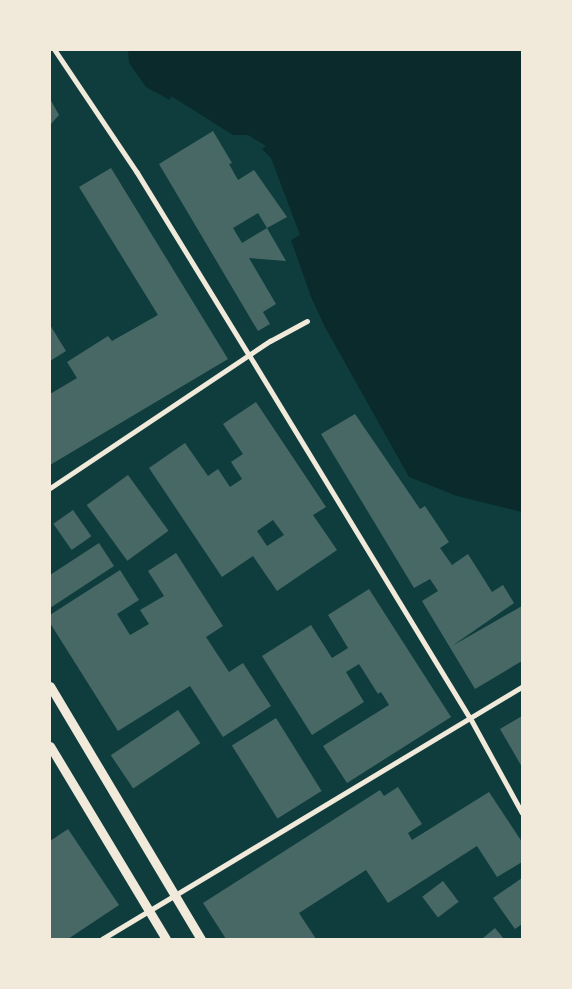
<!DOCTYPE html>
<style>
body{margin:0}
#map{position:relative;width:572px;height:989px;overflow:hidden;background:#0f3d3e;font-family:"Source Sans 3",sans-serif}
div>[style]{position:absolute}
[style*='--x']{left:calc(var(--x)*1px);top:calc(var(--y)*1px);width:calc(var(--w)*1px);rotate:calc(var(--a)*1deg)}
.water>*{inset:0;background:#0a2a2b}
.building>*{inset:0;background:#486865;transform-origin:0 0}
.pedestrian>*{height:4.5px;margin:-2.25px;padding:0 2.25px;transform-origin:2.25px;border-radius:2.25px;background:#f1e9da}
.minor>*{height:5px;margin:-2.5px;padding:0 2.5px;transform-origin:2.5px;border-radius:2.5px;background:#f1e9da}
.tertiary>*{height:9px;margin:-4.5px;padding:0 4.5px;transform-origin:4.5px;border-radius:4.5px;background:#f1e9da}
span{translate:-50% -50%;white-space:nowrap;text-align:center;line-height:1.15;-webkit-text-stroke:5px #f1e9da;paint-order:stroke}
.frame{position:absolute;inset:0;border:51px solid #f1e9da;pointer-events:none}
</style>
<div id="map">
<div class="water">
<div style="clip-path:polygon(128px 50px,522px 50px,522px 512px,457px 496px,409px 477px,325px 327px,311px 297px,291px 240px,300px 235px,271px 158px,262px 149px,266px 146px,248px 135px,233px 135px,171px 96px,170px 100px,146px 87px,129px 63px)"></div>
</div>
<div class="building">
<div style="clip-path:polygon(50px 99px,59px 115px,50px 125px)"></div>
<div style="clip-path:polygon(213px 131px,232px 163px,229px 164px,238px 180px,254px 170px,287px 217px,267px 228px,258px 213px,233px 228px,242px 243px,267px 228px,286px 261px,249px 258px,276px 304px,263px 312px,270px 324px,258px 331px,159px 164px)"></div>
<div style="clip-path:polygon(111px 168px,228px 359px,50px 465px,50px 394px,77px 378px,67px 362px,108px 336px,112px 341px,158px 315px,79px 187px)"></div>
<div style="clip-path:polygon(50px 325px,66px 351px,50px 361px)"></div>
<div style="clip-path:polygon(evenodd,256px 402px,326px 507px,313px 515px,337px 550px,277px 591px,253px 556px,222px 577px,149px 468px,185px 443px,208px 476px,218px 469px,230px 487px,242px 479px,231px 462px,243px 454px,223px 424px,256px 402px,273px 520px,284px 535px,267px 546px,257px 531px,273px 520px)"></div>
<div style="clip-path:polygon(355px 414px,420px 509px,425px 506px,449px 542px,440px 548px,452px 565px,468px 554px,492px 592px,503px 585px,514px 603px,452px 646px,522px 606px,522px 661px,475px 689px,422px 601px,438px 591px,430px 579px,414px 588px,321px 434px)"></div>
<div style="left:128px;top:475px;width:69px;height:51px;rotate:54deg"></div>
<div style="left:73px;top:510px;width:32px;height:24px;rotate:55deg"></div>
<div style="clip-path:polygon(99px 543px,114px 566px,50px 608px,50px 575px)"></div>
<div style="clip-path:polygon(176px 553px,223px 626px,206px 637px,229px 672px,243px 663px,271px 706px,223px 737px,190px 686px,118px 731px,50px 623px,50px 615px,120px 570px,139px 600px,117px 614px,130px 635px,149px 624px,140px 610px,164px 596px,148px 571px)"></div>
<div style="clip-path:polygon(369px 589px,451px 717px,347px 783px,323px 746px,389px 705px,381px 692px,378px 694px,359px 664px,346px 672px,364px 702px,312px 735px,262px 656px,311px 625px,332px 658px,348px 648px,328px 615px)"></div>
<div style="left:178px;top:710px;width:40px;height:81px;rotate:56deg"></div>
<div style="clip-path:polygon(522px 716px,522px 767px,500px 729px)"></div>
<div style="left:276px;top:718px;width:86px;height:52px;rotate:58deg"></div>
<div style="clip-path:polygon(398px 787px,422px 824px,408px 833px,412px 840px,489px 792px,522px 842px,522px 862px,497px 877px,477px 846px,388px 903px,366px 870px,299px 913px,316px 939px,226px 939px,203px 903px,380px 790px,384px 796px)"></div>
<div style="clip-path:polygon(68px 829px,119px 905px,68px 939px,50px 939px,50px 841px)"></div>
<div style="clip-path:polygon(522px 878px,522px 924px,515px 929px,493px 898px)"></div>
<div style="left:443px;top:881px;width:26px;height:26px;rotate:53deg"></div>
<div style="clip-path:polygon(495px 928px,504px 939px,482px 939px)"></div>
</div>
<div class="pedestrian">
<div style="--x:55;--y:50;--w:147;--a:56.1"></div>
<div style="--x:137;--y:172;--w:215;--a:58.5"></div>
</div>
<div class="minor">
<div style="--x:249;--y:355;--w:425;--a:58.7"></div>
<div style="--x:470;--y:718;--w:108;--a:61.3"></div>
<div style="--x:50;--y:488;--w:265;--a:-33.8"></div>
<div style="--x:270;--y:341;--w:42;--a:-28.4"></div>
<div style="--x:102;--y:939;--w:490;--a:-31"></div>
</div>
<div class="tertiary">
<div style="--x:50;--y:686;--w:295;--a:59.2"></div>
<div style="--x:50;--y:746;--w:225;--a:59"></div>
</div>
<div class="frame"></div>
</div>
